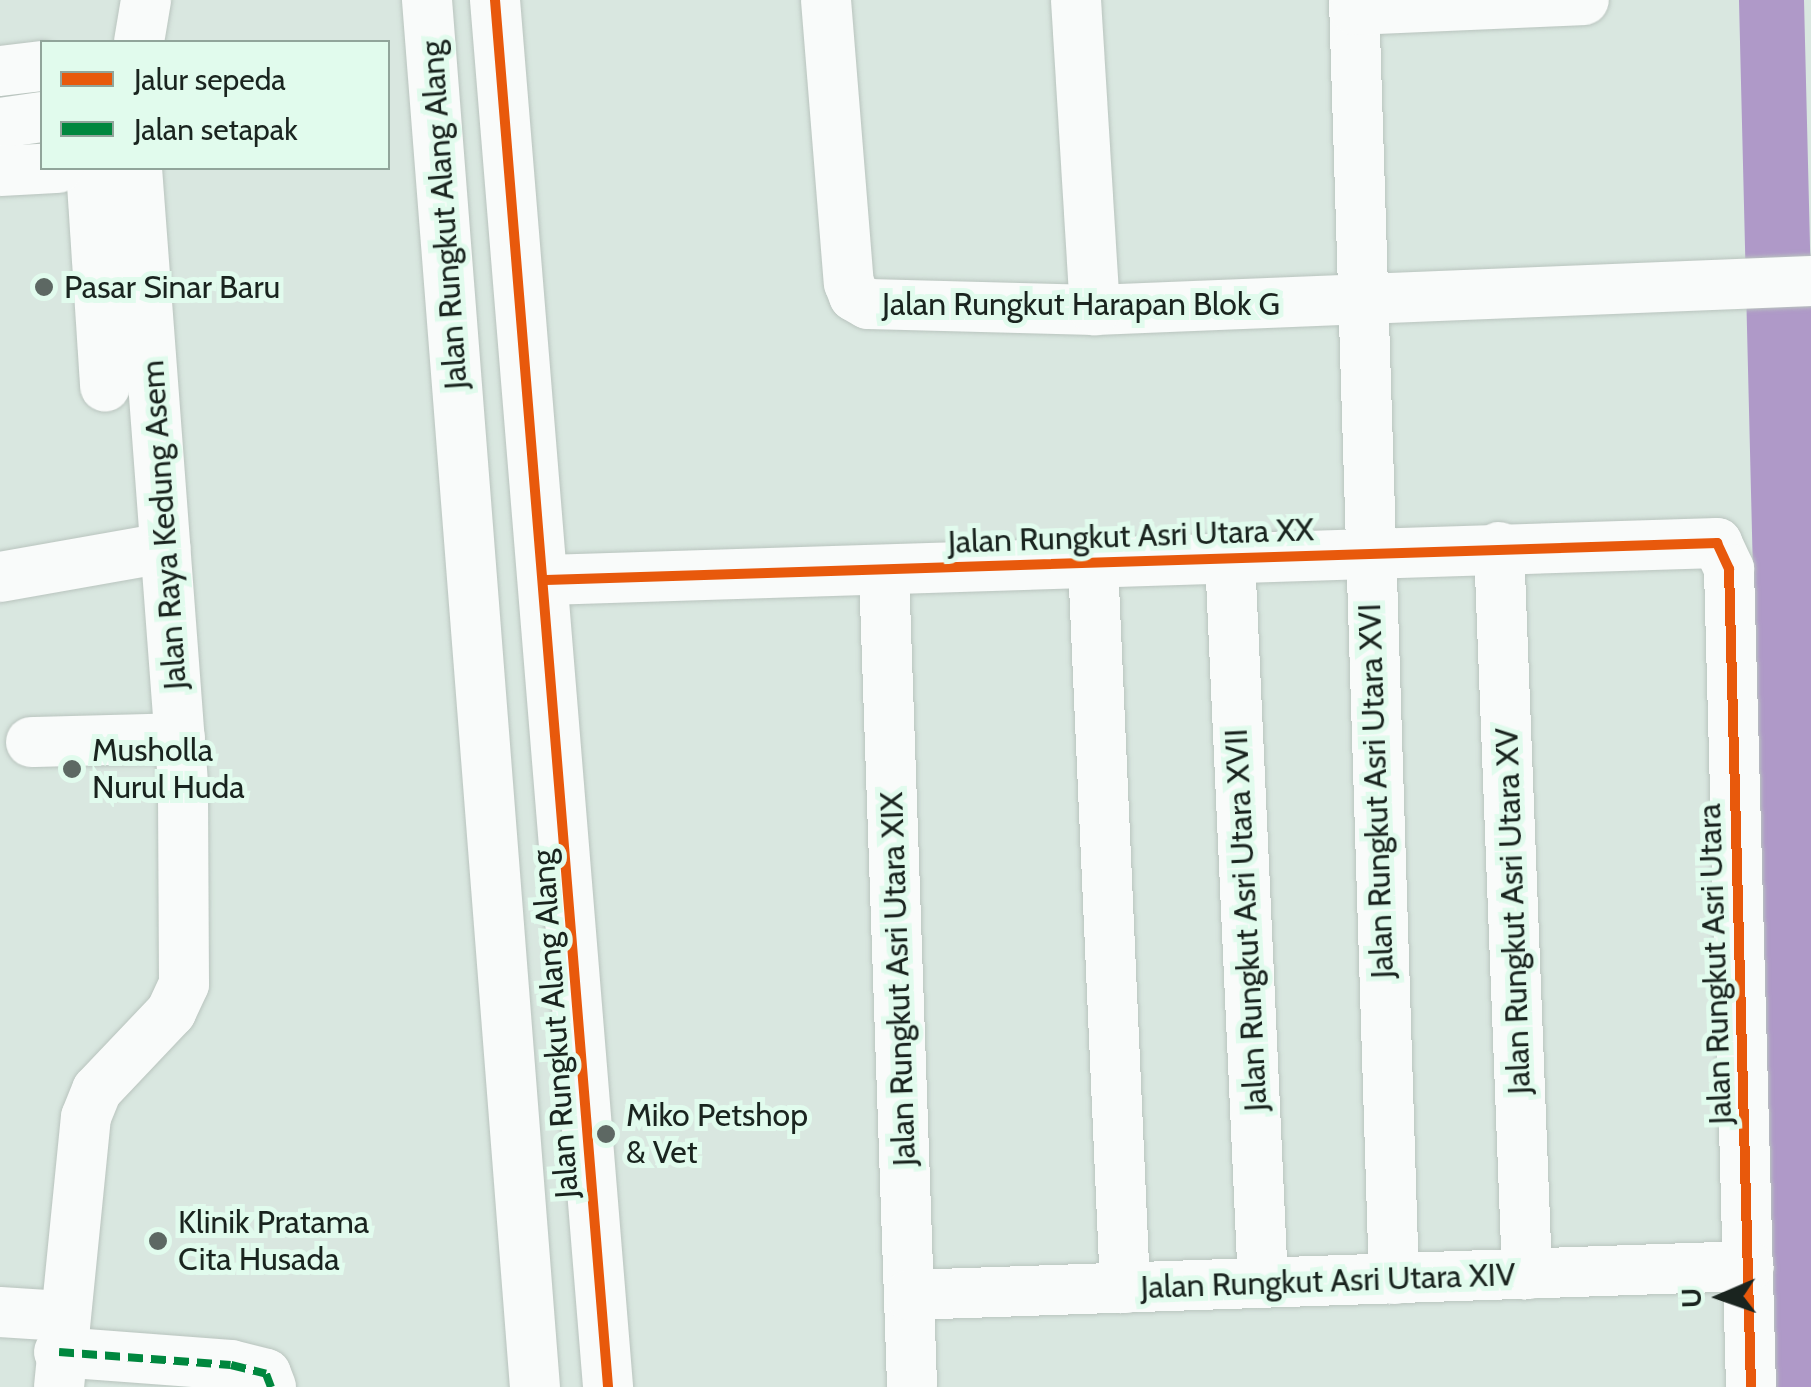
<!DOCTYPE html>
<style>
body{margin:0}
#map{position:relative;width:1811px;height:1387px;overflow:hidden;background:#d9e7e0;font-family:Cabin,sans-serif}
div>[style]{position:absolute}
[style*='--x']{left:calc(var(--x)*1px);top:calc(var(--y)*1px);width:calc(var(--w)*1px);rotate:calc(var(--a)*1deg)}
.river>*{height:65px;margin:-32.5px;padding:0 32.5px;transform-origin:32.5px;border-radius:32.5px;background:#af99c8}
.roads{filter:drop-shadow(0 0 2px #b9c4be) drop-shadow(0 0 2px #b9c4be)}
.minor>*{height:50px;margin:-25px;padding:0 25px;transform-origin:25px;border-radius:25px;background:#f9fbfa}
.quiet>*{height:8px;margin-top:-4px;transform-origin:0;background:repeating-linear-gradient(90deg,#00873e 0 15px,transparent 0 23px)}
.cycleway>*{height:10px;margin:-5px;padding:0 5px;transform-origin:5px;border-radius:5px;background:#e8590c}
.dots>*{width:28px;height:28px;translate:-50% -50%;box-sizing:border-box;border:5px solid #e1fbed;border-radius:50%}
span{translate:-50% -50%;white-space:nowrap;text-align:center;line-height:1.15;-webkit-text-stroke:10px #e1fbed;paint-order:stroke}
.street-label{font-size:32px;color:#1a241f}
.poi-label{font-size:32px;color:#1a241f}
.left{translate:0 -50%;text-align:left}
.legend{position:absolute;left:40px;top:40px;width:350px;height:130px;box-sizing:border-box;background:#e1fbed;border:2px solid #91a59b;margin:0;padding:12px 18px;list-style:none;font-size:30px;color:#1a241f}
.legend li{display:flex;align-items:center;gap:20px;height:50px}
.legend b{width:50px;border:2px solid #91a59b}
.north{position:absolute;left:1671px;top:1247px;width:100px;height:100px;-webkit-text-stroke:8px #e1fbed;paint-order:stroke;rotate:268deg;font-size:28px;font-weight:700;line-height:40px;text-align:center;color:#1a241f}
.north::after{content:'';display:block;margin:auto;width:35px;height:45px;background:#1a241f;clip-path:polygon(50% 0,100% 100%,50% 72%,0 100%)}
</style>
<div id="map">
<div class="river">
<div style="--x:1771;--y:0;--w:1387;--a:88.6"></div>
</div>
<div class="roads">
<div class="minor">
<div style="--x:427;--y:0;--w:1391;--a:85.55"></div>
<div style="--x:495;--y:0;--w:1392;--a:85.34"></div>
<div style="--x:826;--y:0;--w:284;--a:85.4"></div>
<div style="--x:849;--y:283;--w:14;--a:69"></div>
<div style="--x:854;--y:296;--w:16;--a:30"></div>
<div style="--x:868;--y:304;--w:227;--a:1.5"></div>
<div style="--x:1095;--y:310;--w:717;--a:-2.32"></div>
<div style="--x:1076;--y:0;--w:311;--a:86.5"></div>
<div style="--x:1354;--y:0;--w:1280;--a:88.21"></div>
<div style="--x:1355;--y:10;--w:229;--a:-2.5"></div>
<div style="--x:139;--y:42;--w:43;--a:-80.5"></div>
<div style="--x:0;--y:71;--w:42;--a:-6.8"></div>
<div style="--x:0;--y:123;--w:42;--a:-8.1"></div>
<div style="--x:91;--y:168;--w:219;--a:86.3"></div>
<div style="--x:0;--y:171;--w:58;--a:-3"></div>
<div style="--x:1499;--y:547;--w:728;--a:87.79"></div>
<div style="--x:1230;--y:557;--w:727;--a:87.4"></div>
<div style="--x:1093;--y:563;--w:726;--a:87.47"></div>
<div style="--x:884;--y:571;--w:816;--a:88.03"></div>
<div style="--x:0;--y:577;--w:168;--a:-10"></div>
<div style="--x:546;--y:580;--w:1172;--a:-1.81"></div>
<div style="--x:1717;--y:543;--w:29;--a:65"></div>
<div style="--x:1729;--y:569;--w:818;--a:88.46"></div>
<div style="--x:31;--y:742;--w:149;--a:-1.5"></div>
<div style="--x:909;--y:1295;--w:840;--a:-1.98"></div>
<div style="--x:0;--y:1312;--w:62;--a:3.7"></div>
<div style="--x:59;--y:1352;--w:172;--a:4.3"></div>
<div style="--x:231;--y:1365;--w:36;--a:14"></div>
<div style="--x:266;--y:1374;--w:14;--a:69"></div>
<div style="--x:59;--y:1387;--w:271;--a:-84.3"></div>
<div style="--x:86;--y:1117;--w:29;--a:-68"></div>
<div style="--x:97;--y:1090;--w:108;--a:-46.5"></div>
<div style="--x:171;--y:1012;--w:31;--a:-65"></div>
<div style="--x:184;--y:984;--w:201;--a:-90.3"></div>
<div style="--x:183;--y:783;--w:617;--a:-94.28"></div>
</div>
</div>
<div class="quiet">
<div style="--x:59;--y:1352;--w:172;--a:4.3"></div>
<div style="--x:231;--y:1365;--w:36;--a:14"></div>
<div style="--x:266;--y:1374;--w:14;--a:69"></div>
</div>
<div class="cycleway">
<div style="--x:495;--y:0;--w:1392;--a:85.34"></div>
<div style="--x:546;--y:580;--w:1172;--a:-1.81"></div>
<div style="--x:1717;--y:543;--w:29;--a:65"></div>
<div style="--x:1729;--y:569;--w:818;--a:88.46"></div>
</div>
<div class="dots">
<div style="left:44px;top:287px;background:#5d6863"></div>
<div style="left:72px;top:769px;background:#5d6863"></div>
<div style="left:606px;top:1134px;background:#5d6863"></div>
<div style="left:158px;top:1241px;background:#5d6863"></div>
</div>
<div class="street-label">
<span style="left:444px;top:215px;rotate:-94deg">Jalan Rungkut Alang Alang</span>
<span style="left:1081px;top:304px">Jalan Rungkut Harapan Blok G</span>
<span style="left:164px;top:525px;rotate:-94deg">Jalan Raya Kedung Asem</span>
<span style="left:1131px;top:536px;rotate:-2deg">Jalan Rungkut Asri Utara XX</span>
<span style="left:1376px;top:791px;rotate:-92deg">Jalan Rungkut Asri Utara XVI</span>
<span style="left:1513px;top:911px;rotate:-92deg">Jalan Rungkut Asri Utara XV</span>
<span style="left:1246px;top:920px;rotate:-93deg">Jalan Rungkut Asri Utara XVII</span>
<span style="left:1715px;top:964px;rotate:-92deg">Jalan Rungkut Asri Utara</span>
<span style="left:898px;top:979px;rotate:-92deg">Jalan Rungkut Asri Utara XIX</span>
<span style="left:555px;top:1024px;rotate:-94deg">Jalan Rungkut Alang Alang</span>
<span style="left:1328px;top:1281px;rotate:-2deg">Jalan Rungkut Asri Utara XIV</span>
</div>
<div class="poi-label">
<span class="left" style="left:64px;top:287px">Pasar Sinar Baru</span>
<span class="left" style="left:92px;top:769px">Musholla<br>Nurul Huda</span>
<span class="left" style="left:626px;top:1134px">Miko Petshop<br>&amp; Vet</span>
<span class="left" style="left:178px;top:1241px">Klinik Pratama<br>Cita Husada</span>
</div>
<ul class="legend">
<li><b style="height:12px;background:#e8590c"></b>Jalur sepeda</li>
<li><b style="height:12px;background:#00873e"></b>Jalan setapak</li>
</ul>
<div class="north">U</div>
</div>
